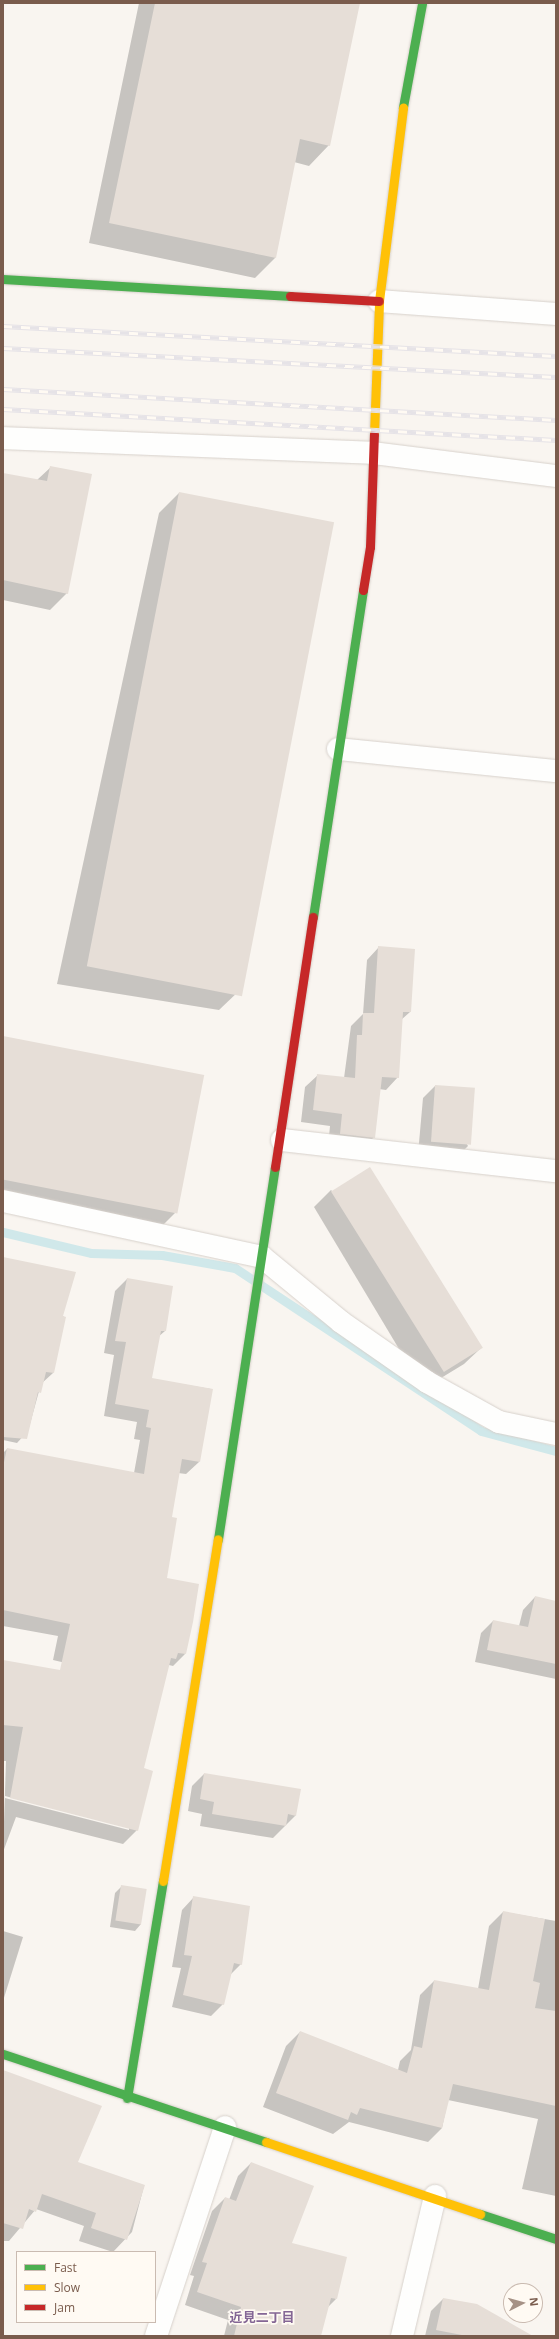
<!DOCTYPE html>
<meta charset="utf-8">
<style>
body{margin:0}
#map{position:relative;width:559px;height:2339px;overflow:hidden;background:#f9f5f0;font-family:"Open Sans","Noto Sans JP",sans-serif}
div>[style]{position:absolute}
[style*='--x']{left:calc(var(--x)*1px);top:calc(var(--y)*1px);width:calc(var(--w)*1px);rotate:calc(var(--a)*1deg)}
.shadow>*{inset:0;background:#0003}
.stream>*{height:9px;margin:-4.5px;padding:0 4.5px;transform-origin:4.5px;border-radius:4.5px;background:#d0e8ea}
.building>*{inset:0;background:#e6ded7;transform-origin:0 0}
.roads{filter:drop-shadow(0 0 1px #d7d1cb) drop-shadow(0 0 1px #d7d1cb)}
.street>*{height:22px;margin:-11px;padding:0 11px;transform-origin:11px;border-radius:11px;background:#fefefd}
.fast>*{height:9px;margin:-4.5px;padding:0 4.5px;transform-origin:4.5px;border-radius:4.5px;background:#4caf50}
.slow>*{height:9px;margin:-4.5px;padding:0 4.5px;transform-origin:4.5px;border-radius:4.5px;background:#ffc107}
.jam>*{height:9px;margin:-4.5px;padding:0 4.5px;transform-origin:4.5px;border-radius:4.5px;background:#c62828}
.rail>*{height:4.5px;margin-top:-2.25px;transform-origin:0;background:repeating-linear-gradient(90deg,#fffaf3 0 9px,#e6e3e7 0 18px);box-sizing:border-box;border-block:1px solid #e6e3e7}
span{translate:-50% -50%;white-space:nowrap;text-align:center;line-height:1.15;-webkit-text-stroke:3.5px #fffaf3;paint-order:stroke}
.neighbourhood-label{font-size:13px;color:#846695;font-weight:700}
.frame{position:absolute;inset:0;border:4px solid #7a5c4d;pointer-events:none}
.legend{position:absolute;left:16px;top:2251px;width:140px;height:72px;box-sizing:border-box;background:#fffaf3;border:1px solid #cabbb1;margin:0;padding:5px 7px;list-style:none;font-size:12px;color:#7a5c4d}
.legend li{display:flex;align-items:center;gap:8px;height:20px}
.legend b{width:20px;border:1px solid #cabbb1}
.north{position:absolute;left:503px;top:2283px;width:40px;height:40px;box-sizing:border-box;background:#fffaf3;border:1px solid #cabbb1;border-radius:50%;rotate:84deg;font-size:11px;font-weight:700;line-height:16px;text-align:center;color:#7a5c4d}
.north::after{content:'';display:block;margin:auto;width:14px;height:18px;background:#a69286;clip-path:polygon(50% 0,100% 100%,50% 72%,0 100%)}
</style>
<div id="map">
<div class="shadow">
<div style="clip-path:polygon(139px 3px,359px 3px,329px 145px,309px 166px,294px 162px,275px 258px,255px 278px,89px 243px)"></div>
<div style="clip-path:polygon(51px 467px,67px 593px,50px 610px,3px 600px,3px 474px,37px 480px)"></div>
<div style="clip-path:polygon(179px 493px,333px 523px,240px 990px,219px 1010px,57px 984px,159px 513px)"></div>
<div style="clip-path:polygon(379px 947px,410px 1012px,401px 1020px,398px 1077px,386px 1090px,379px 1089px,374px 1137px,361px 1150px,328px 1146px,330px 1126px,301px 1122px,305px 1087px,318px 1075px,344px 1078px,351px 1026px,363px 1014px,367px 960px)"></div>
<div style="clip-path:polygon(3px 1038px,176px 1212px,156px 1232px,3px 1201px)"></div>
<div style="clip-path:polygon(435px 1086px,468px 1146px,456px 1158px,418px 1154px,423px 1098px)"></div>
<div style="clip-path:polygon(331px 1190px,481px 1348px,464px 1364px,423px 1389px,314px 1207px)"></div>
<div style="clip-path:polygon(3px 1258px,65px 1318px,53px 1373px,41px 1384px,28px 1431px,17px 1443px,3px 1440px)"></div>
<div style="clip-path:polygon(127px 1279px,165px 1331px,158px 1337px,151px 1379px,211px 1389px,199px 1462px,186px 1474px,178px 1473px,170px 1518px,166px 1579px,185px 1654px,173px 1666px,169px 1665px,155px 1684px,53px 1660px,58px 1636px,3px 1626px,3px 1453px,7px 1449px,134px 1473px,140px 1440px,134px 1439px,137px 1422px,104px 1416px,114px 1355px,104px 1353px,115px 1291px)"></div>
<div style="clip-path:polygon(535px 1597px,556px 1603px,556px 1679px,475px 1662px,481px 1633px,493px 1621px,519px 1626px,523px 1610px)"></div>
<div style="clip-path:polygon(evenodd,3px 1681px,143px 1769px,137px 1830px,123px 1844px,16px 1817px,3px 1852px,6px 1761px,3px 1761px,3px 1681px,5px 1796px,129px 1828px,129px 1830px,5px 1798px,5px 1796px)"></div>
<div style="clip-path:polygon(204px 1774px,296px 1815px,273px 1838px,200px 1826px,202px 1814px,188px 1811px,192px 1786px)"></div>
<div style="clip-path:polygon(122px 1886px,141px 1924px,135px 1931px,110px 1927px,115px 1893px)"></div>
<div style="clip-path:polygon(194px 1897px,241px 1964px,230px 1975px,223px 2004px,211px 2016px,172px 2007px,181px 1968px,172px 1967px,182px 1910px)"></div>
<div style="clip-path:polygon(503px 1912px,556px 1921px,556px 2196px,522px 2189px,538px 2119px,448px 2100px,442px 2128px,428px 2142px,349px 2122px,333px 2134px,263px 2107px,286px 2046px,300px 2032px,398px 2070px,400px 2061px,411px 2050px,420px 1995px,434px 1981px,478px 1989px,489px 1926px)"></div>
<div style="clip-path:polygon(3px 1931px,23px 1937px,3px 2001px)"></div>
<div style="clip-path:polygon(3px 2071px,77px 2163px,144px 2186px,132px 2232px,113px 2252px,79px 2241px,84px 2226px,36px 2209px,9px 2241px,3px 2241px)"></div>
<div style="clip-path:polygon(251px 2163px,290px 2243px,336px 2299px,327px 2308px,320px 2336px,224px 2336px,228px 2320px,185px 2305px,194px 2276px,190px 2275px,212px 2211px,225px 2198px,229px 2200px,238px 2176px)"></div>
<div style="clip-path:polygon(443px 2299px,514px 2336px,425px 2336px,431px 2311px)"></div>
</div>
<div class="stream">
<div style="--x:3;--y:1232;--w:90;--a:13.4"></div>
<div style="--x:91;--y:1253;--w:71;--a:1.6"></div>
<div style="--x:162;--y:1255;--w:74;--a:10.1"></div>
<div style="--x:235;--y:1268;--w:295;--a:33.5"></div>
<div style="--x:481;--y:1431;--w:78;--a:14.9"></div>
</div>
<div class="building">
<div style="clip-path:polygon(155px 3px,360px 3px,330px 146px,300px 139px,276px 258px,109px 223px)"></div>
<div style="clip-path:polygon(50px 466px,92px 474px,68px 594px,3px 580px,3px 473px,47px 481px)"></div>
<div style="left:179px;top:492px;width:158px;height:483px;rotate:11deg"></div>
<div style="clip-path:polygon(378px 946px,415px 949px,411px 1012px,403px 1012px,399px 1078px,382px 1077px,375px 1138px,340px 1134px,342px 1114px,313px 1110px,317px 1074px,355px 1078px,357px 1035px,362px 1035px,363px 1013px,374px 1013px)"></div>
<div style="left:3px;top:1036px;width:205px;height:141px;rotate:11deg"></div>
<div style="left:435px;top:1085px;width:40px;height:57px;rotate:4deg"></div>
<div style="left:370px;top:1167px;width:213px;height:46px;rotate:58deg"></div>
<div style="clip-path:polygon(3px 1257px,76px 1272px,63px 1316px,66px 1317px,54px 1373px,46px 1372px,41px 1393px,38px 1392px,27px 1439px,3px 1437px)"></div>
<div style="clip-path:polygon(127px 1278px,173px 1286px,166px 1331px,161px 1331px,152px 1378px,213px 1389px,200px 1462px,182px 1459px,172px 1517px,177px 1518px,167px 1578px,199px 1584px,193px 1622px,186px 1654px,178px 1653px,176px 1659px,171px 1658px,144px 1768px,153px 1771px,138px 1831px,10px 1798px,23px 1727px,3px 1725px,3px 1660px,60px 1670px,70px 1624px,3px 1610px,3px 1467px,7px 1448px,144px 1474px,151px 1428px,146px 1427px,149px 1410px,115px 1404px,126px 1342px,115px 1341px)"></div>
<div style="clip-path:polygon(535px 1596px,556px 1601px,556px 1664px,487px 1650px,493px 1620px,528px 1627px)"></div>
<div style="clip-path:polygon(204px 1773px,301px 1789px,296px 1816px,288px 1814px,286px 1826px,212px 1814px,214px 1802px,200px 1799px)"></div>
<div style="left:121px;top:1885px;width:26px;height:36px;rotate:9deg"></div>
<div style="clip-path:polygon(193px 1896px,250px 1906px,242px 1965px,234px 1963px,224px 2005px,183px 1995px,192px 1956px,184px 1955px)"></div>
<div style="clip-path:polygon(503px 1911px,545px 1919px,533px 1981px,540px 1983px,535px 2008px,556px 2011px,556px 2106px,453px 2084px,442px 2128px,360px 2108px,357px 2115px,351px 2112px,348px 2120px,276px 2093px,300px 2031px,407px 2073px,414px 2046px,422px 2048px,434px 1980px,489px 1990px)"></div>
<div style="clip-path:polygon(3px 2070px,102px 2106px,78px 2162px,145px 2185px,127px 2240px,91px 2228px,96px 2213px,42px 2194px,36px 2212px,29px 2209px,23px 2229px,3px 2223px)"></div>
<div style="clip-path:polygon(251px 2162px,314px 2186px,292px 2243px,347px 2257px,337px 2299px,331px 2298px,321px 2336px,234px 2336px,241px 2307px,197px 2292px,207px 2263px,202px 2262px,225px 2197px,236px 2201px)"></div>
<div style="clip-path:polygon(443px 2298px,477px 2304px,533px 2336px,467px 2336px,436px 2330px)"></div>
</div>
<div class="roads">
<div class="street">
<div style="--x:379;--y:301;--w:177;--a:4.2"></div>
<div style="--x:3;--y:438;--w:370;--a:2.3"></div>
<div style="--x:373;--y:453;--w:184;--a:7.2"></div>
<div style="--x:338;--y:749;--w:219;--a:5.8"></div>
<div style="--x:282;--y:1140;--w:276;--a:6.5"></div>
<div style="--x:3;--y:1201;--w:265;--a:12.2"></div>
<div style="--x:262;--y:1257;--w:102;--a:39.4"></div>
<div style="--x:341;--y:1322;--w:105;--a:34.9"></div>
<div style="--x:427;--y:1382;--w:82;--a:29.1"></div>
<div style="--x:499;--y:1422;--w:58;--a:11.9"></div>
<div style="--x:156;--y:2336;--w:220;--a:-71.7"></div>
<div style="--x:402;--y:2336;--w:144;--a:-76.7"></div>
</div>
<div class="fast">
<div style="--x:403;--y:107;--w:106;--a:-79.6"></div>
<div style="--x:3;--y:279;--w:288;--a:3.4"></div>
<div style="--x:313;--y:917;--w:331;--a:-81.3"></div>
<div style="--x:218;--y:1539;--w:376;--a:-81.3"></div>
<div style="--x:3;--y:2054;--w:277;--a:18.5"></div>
<div style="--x:127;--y:2098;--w:220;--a:-80.6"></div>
<div style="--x:480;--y:2214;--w:80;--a:18.2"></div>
</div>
<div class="slow">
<div style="--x:374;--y:434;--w:133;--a:-87.8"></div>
<div style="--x:379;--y:301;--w:195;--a:-82.9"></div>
<div style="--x:163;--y:1881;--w:346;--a:-80.9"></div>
<div style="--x:266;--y:2142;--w:226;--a:18.6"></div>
</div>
<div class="jam">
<div style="--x:290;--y:296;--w:89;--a:3.2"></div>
<div style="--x:363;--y:590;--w:44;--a:-80.8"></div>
<div style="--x:370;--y:547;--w:113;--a:-88"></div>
<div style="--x:275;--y:1167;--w:253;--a:-81.4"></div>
</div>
</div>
<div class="rail">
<div style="--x:3;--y:326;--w:554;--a:3.11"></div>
<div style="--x:3;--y:348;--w:554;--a:3"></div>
<div style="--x:3;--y:389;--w:554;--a:3.21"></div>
<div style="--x:3;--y:409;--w:554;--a:3.21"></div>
</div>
<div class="neighbourhood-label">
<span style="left:262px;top:2317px">近見二丁目</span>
</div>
<div class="frame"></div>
<ul class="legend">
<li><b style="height:5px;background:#4caf50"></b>Fast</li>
<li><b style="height:5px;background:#ffc107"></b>Slow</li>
<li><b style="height:5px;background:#c62828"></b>Jam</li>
</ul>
<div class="north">N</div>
</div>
